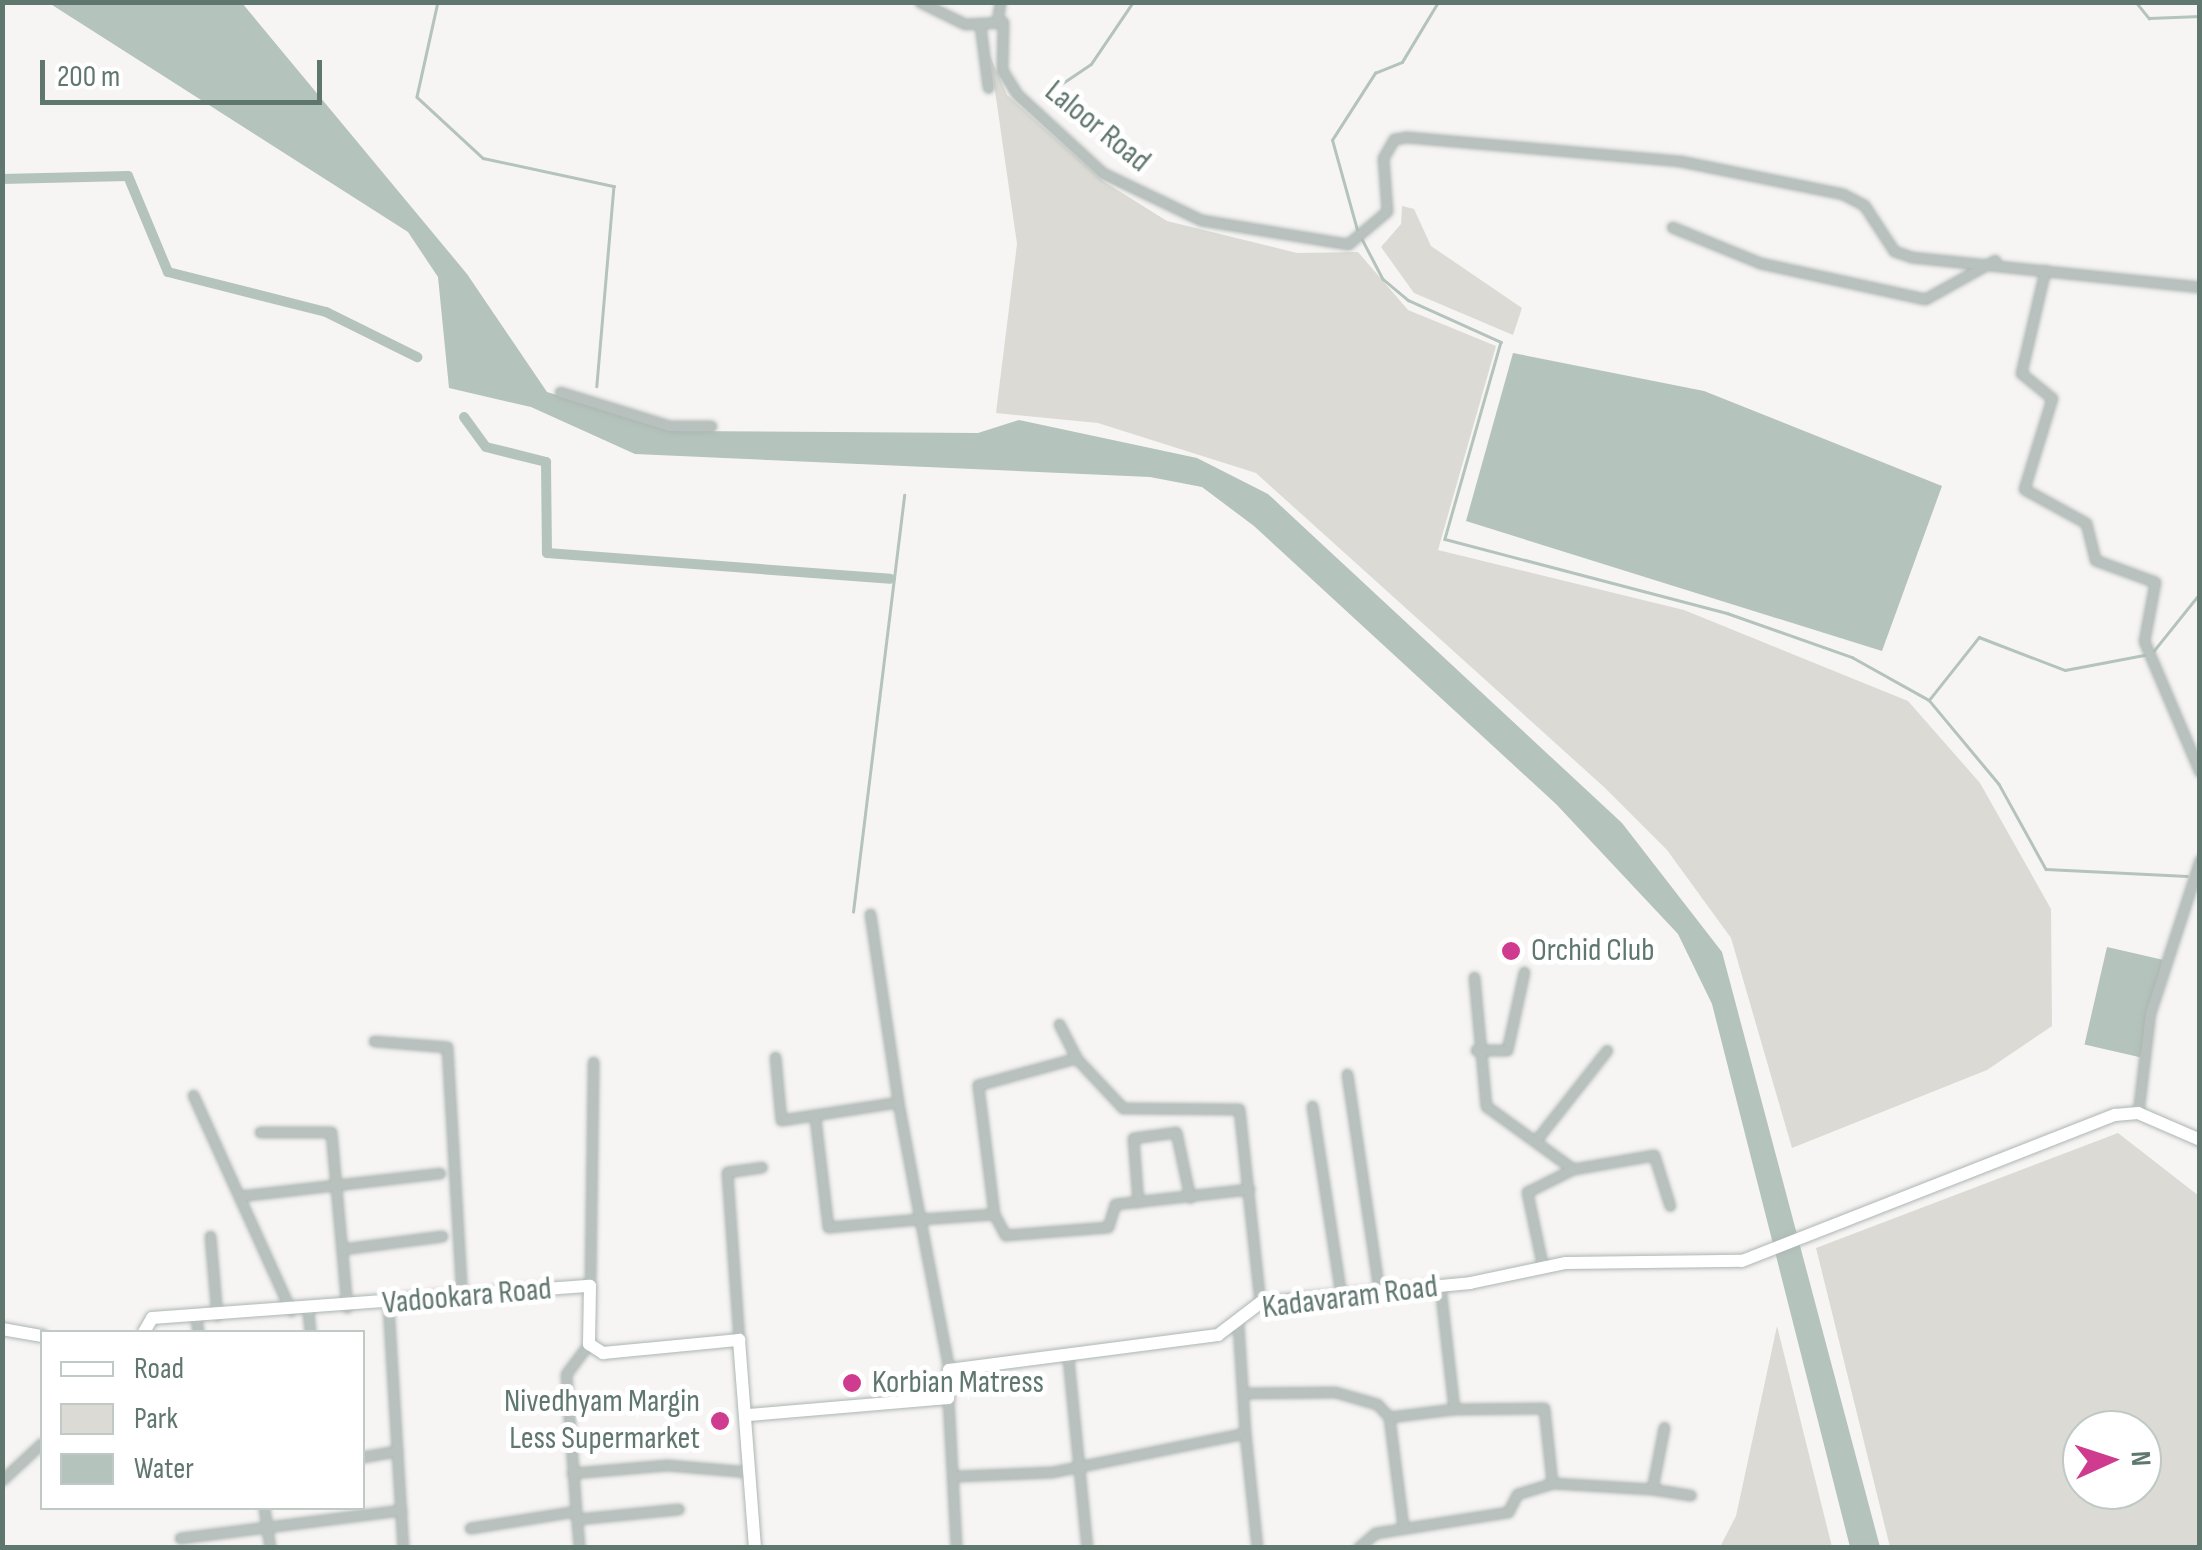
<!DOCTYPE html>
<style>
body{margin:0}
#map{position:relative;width:2202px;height:1550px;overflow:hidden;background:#f7f5f4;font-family:"Sofia Sans Condensed",sans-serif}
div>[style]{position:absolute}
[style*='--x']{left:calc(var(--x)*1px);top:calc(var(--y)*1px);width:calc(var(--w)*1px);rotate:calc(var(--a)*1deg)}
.green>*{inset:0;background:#dbdad4}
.water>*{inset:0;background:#b4c3bb;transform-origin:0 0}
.stream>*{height:2.5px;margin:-1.25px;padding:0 1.25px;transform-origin:1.25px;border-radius:1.25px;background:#b4c3bb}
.canal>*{height:10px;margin:-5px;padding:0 5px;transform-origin:5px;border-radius:5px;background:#b4c3bb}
.roads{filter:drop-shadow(0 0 2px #acb6b3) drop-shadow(0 0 2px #acb6b3)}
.street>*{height:9px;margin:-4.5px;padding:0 4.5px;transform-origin:4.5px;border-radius:4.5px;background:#b9c1be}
.secondary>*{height:12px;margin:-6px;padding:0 6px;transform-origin:6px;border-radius:6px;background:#fff}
.dots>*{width:28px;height:28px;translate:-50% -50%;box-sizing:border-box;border:5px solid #fff;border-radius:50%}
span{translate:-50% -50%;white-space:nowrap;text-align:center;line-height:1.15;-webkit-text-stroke:10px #fff;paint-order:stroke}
.street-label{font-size:32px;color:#60776f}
.poi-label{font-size:32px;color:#60776f}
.left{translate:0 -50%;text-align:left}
.right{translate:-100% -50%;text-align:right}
.frame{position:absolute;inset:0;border:5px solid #60776f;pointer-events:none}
.legend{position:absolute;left:40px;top:1330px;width:325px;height:180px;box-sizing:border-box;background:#fff;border:2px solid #bfc9c5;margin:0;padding:12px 18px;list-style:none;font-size:30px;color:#60776f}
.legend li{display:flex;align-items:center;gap:20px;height:50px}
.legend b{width:50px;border:2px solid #bfc9c5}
.north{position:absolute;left:2062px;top:1410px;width:100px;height:100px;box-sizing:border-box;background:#fff;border:2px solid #bfc9c5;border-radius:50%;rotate:87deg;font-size:28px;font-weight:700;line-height:40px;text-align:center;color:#60776f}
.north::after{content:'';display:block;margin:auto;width:35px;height:45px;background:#cf3b8f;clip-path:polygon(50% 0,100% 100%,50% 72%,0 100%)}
.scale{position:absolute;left:40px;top:60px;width:282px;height:45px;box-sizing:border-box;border:5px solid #60776f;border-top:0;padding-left:12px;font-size:30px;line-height:35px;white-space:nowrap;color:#60776f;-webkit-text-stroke:8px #fff;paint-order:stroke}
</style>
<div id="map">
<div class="green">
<div style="clip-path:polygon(990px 56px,1007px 95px,1103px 181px,1167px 221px,1297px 253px,1358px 252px,1408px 310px,1496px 346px,1438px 550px,1684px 610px,1908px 701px,1980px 783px,2051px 909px,2052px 1026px,1987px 1070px,1792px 1148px,1731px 938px,1667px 850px,1604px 787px,1256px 473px,1098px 423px,996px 413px,1017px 244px)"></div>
<div style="clip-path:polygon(1402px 206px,1414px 209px,1431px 246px,1522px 308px,1513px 335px,1414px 293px,1381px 247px,1401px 224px)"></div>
<div style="clip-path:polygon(evenodd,2118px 1133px,2199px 1196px,2199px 1547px,1890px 1547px,1816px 1248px,2118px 1133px,2082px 1430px,2142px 1430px,2142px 1490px,2082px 1490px,2082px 1430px)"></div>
<div style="clip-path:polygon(1777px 1326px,1832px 1547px,1720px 1547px,1736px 1516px)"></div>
</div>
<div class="water">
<div style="clip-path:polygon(49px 3px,242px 3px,467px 274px,547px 392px,672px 431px,978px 433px,1019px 420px,1197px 458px,1268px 494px,1622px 823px,1722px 952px,1880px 1547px,1850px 1547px,1712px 1004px,1678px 934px,1556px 804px,1254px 526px,1202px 487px,1150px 477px,635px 454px,531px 407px,449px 388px,438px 277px,408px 232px)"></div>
<div style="clip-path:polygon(1513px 353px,1704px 391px,1942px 486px,1882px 651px,1466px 521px)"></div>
<div style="left:2107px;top:947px;width:57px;height:100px;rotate:13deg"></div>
</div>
<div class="stream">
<div style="--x:438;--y:2;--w:97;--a:102.5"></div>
<div style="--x:417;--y:97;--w:90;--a:42.7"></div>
<div style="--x:483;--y:158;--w:134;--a:12.1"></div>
<div style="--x:614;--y:186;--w:201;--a:94.9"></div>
<div style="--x:2136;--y:2;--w:21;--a:51"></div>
<div style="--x:2149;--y:18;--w:51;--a:-2.2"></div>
<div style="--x:1042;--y:97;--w:59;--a:-34"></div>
<div style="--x:1091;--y:64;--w:75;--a:-55.9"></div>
<div style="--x:1357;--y:230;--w:93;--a:-105.5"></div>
<div style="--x:1332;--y:140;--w:80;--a:-57.3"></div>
<div style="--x:1375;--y:73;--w:29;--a:-22"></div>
<div style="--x:1402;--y:62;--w:70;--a:-59"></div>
<div style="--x:1361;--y:237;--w:47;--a:62.4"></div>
<div style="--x:1383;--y:279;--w:33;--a:40"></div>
<div style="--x:1408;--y:300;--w:102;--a:24.3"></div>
<div style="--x:1501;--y:342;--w:205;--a:105.9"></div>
<div style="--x:1445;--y:539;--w:292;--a:14.7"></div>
<div style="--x:1727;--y:613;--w:133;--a:19.4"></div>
<div style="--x:1852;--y:657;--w:88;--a:29.2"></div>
<div style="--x:1929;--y:700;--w:109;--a:50.2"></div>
<div style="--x:1999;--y:784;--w:97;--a:61.1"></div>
<div style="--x:2046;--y:869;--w:141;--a:2.8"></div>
<div style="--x:2152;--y:653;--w:77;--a:-51.3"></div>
<div style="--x:1929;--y:700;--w:80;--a:-51.6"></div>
<div style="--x:1979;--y:637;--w:92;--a:21"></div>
<div style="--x:2065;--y:670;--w:80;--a:-10.8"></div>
<div style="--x:853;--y:912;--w:420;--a:-83"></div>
</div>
<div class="canal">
<div style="--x:2;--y:179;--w:126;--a:-1.4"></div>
<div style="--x:128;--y:176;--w:104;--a:67.4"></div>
<div style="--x:168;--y:272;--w:163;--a:14.2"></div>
<div style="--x:326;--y:312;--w:102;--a:26.3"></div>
<div style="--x:464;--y:417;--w:37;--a:54"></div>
<div style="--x:486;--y:447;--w:62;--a:14"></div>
<div style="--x:546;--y:462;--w:91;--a:89.4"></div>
<div style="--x:547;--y:553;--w:344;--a:4.3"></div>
</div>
<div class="roads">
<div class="street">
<div style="--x:920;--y:2;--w:50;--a:26.1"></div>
<div style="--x:965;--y:24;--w:38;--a:-3"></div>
<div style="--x:1003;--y:22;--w:48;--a:91.2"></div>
<div style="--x:1002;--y:70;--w:28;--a:58"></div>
<div style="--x:1017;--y:94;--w:117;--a:42.6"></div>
<div style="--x:1103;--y:173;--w:109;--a:25.6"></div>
<div style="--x:1201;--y:220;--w:149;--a:9.3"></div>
<div style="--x:1348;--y:244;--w:51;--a:-40.2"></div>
<div style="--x:1387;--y:211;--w:53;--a:-94.3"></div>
<div style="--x:1383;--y:158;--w:22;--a:-60"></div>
<div style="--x:1394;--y:139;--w:12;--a:-9"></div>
<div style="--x:1406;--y:137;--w:275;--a:5"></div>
<div style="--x:1680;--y:161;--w:166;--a:11.4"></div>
<div style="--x:1843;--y:194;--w:24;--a:28"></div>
<div style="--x:1864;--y:205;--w:55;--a:56.9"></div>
<div style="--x:1894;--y:251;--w:18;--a:19"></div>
<div style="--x:1911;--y:257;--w:291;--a:5.9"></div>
<div style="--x:997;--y:22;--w:20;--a:-81"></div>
<div style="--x:980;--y:25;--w:63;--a:82.6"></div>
<div style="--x:1672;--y:227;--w:95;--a:22.2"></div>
<div style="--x:1760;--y:263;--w:169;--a:12.3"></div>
<div style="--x:1925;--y:299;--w:80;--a:-29.1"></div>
<div style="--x:2045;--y:270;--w:106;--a:103.1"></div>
<div style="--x:2021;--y:373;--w:40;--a:39"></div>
<div style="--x:2052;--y:398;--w:95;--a:107.1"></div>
<div style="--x:2024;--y:489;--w:71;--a:28.7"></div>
<div style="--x:2086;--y:523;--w:38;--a:76"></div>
<div style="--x:2095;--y:560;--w:64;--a:20.1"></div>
<div style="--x:2155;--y:582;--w:60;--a:100.6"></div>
<div style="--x:2144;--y:641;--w:142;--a:66.9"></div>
<div style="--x:560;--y:392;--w:114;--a:17.3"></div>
<div style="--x:669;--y:426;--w:42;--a:0"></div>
<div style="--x:870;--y:914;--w:190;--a:81.5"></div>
<div style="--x:1474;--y:977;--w:130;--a:84.7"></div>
<div style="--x:1486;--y:1106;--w:107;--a:35.9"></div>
<div style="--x:1573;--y:1169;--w:82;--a:-9.8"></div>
<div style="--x:1654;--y:1155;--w:53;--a:72.6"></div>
<div style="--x:1059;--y:1024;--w:38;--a:63"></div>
<div style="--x:1076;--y:1058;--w:69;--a:46.8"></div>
<div style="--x:1123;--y:1108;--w:116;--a:0.5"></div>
<div style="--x:1239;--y:1109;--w:195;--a:83.8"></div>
<div style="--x:374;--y:1041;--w:73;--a:4.7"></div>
<div style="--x:447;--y:1047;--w:250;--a:86.6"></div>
<div style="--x:1476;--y:1050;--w:31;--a:0"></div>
<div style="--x:1507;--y:1050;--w:80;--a:-77.7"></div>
<div style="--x:775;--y:1057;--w:63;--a:84.6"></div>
<div style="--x:781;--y:1120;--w:118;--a:-8.7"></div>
<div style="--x:898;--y:1102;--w:119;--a:79.4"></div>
<div style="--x:920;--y:1219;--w:74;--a:-3.9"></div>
<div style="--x:994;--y:1214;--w:24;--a:62"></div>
<div style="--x:1005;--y:1235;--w:103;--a:-4.4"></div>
<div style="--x:1108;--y:1227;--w:24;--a:-73"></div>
<div style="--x:1115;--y:1204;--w:135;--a:-6.4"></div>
<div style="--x:1347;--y:1074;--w:220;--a:81.6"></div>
<div style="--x:193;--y:1095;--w:237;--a:65.6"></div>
<div style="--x:1312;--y:1106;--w:191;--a:81.3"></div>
<div style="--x:2138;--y:1113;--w:101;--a:-83.2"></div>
<div style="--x:2150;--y:1013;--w:161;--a:-71.9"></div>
<div style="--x:815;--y:1118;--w:110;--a:83.2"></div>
<div style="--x:828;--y:1227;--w:92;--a:-5"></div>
<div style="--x:920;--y:1219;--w:154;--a:79.1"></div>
<div style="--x:260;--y:1132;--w:71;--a:0"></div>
<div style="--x:331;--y:1132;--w:176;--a:84.8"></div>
<div style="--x:1537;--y:1139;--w:113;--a:-51.8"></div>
<div style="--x:239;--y:1196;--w:202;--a:-6.5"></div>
<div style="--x:1138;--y:1202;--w:64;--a:-94.5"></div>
<div style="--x:1133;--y:1138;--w:43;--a:-7.9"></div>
<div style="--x:1176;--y:1132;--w:67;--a:78"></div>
<div style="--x:994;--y:1214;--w:130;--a:-97.1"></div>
<div style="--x:978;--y:1085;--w:102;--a:-15.4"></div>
<div style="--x:210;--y:1236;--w:80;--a:85"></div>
<div style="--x:342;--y:1249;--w:101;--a:-7.4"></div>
<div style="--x:1543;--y:1268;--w:78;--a:-101.9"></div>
<div style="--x:1527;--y:1192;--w:51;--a:-26.6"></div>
<div style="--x:590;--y:1286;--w:224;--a:-89.2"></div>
<div style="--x:1440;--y:1286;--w:124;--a:83.5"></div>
<div style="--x:1454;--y:1409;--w:90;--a:-0.6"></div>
<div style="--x:1544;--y:1408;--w:75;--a:83.9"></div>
<div style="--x:388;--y:1304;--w:244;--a:86.5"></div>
<div style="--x:308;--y:1312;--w:20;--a:84"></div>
<div style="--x:196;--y:1318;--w:14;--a:82"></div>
<div style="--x:739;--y:1340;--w:168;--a:-94.1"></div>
<div style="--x:727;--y:1172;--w:35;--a:-8"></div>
<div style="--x:1068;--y:1358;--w:191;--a:84.3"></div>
<div style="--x:1245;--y:1393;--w:90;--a:-0.6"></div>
<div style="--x:1335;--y:1392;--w:44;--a:15.9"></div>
<div style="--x:1377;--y:1404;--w:18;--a:47"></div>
<div style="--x:1389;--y:1417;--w:111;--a:82.7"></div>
<div style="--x:948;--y:1398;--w:150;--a:86.9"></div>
<div style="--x:1389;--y:1417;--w:65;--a:-7"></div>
<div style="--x:1245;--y:1433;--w:116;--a:84"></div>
<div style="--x:362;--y:1457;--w:36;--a:-10"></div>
<div style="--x:572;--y:1473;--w:95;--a:-4.8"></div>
<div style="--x:667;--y:1465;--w:83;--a:4.8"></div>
<div style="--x:957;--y:1476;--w:95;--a:-2.4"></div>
<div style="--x:1052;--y:1472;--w:197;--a:-11.4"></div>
<div style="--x:1245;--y:1433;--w:109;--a:-93.7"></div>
<div style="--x:2;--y:1480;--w:54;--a:-42.8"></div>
<div style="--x:1652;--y:1489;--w:39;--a:9"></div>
<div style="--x:264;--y:1508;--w:40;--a:81.5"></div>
<div style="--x:576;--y:1511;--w:137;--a:-94.2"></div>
<div style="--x:566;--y:1374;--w:38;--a:-53"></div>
<div style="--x:577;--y:1519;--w:102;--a:-5.6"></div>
<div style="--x:470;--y:1528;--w:107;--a:-9.1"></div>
<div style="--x:576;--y:1511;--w:37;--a:85"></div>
<div style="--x:180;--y:1538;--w:223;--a:-7.2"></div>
<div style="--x:1358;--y:1548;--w:23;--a:-41"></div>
<div style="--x:1375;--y:1533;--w:135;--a:-9"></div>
<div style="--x:1508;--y:1512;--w:20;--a:-63"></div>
<div style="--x:1517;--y:1494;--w:37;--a:-17"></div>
<div style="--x:1552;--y:1483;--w:100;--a:3.4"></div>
<div style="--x:1652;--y:1489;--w:63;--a:-79"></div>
</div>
<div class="secondary">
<div style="--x:2;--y:1329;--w:41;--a:9.9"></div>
<div style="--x:144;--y:1332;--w:16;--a:-60"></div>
<div style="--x:152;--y:1318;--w:439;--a:-4.2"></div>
<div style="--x:590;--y:1286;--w:58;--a:91"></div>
<div style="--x:589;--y:1344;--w:17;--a:33"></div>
<div style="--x:603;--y:1353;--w:137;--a:-5.5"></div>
<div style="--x:739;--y:1340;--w:209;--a:85.6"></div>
<div style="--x:749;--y:1415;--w:200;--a:-4.9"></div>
<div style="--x:948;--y:1398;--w:28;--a:-88"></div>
<div style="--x:949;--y:1370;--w:271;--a:-7.4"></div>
<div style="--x:1218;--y:1335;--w:53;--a:-37.3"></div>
<div style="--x:1260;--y:1303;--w:211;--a:-5.4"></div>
<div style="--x:1470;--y:1283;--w:98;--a:-11.8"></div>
<div style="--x:1566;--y:1263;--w:176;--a:-0.7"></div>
<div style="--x:1742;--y:1261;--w:401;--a:-21.4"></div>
<div style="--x:2115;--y:1115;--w:23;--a:-5"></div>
<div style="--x:2138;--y:1113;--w:68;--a:23.5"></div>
</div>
</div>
<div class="dots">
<div style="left:1511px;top:951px;background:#cf3b8f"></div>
<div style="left:852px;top:1383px;background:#cf3b8f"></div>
<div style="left:720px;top:1421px;background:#cf3b8f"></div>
</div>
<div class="street-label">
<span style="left:1097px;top:127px;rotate:39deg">Laloor Road</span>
<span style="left:467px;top:1297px;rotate:-5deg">Vadookara Road</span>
<span style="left:1350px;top:1298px;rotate:-7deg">Kadavaram Road</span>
</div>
<div class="poi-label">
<span class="left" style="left:1531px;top:951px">Orchid Club</span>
<span class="left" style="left:872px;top:1383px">Korbian Matress</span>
<span class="right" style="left:700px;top:1421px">Nivedhyam Margin<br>Less Supermarket</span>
</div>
<div class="frame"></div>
<ul class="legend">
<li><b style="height:12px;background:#fff"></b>Road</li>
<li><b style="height:28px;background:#dbdad4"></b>Park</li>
<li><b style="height:28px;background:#b4c3bb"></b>Water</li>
</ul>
<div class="north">N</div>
<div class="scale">200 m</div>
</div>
